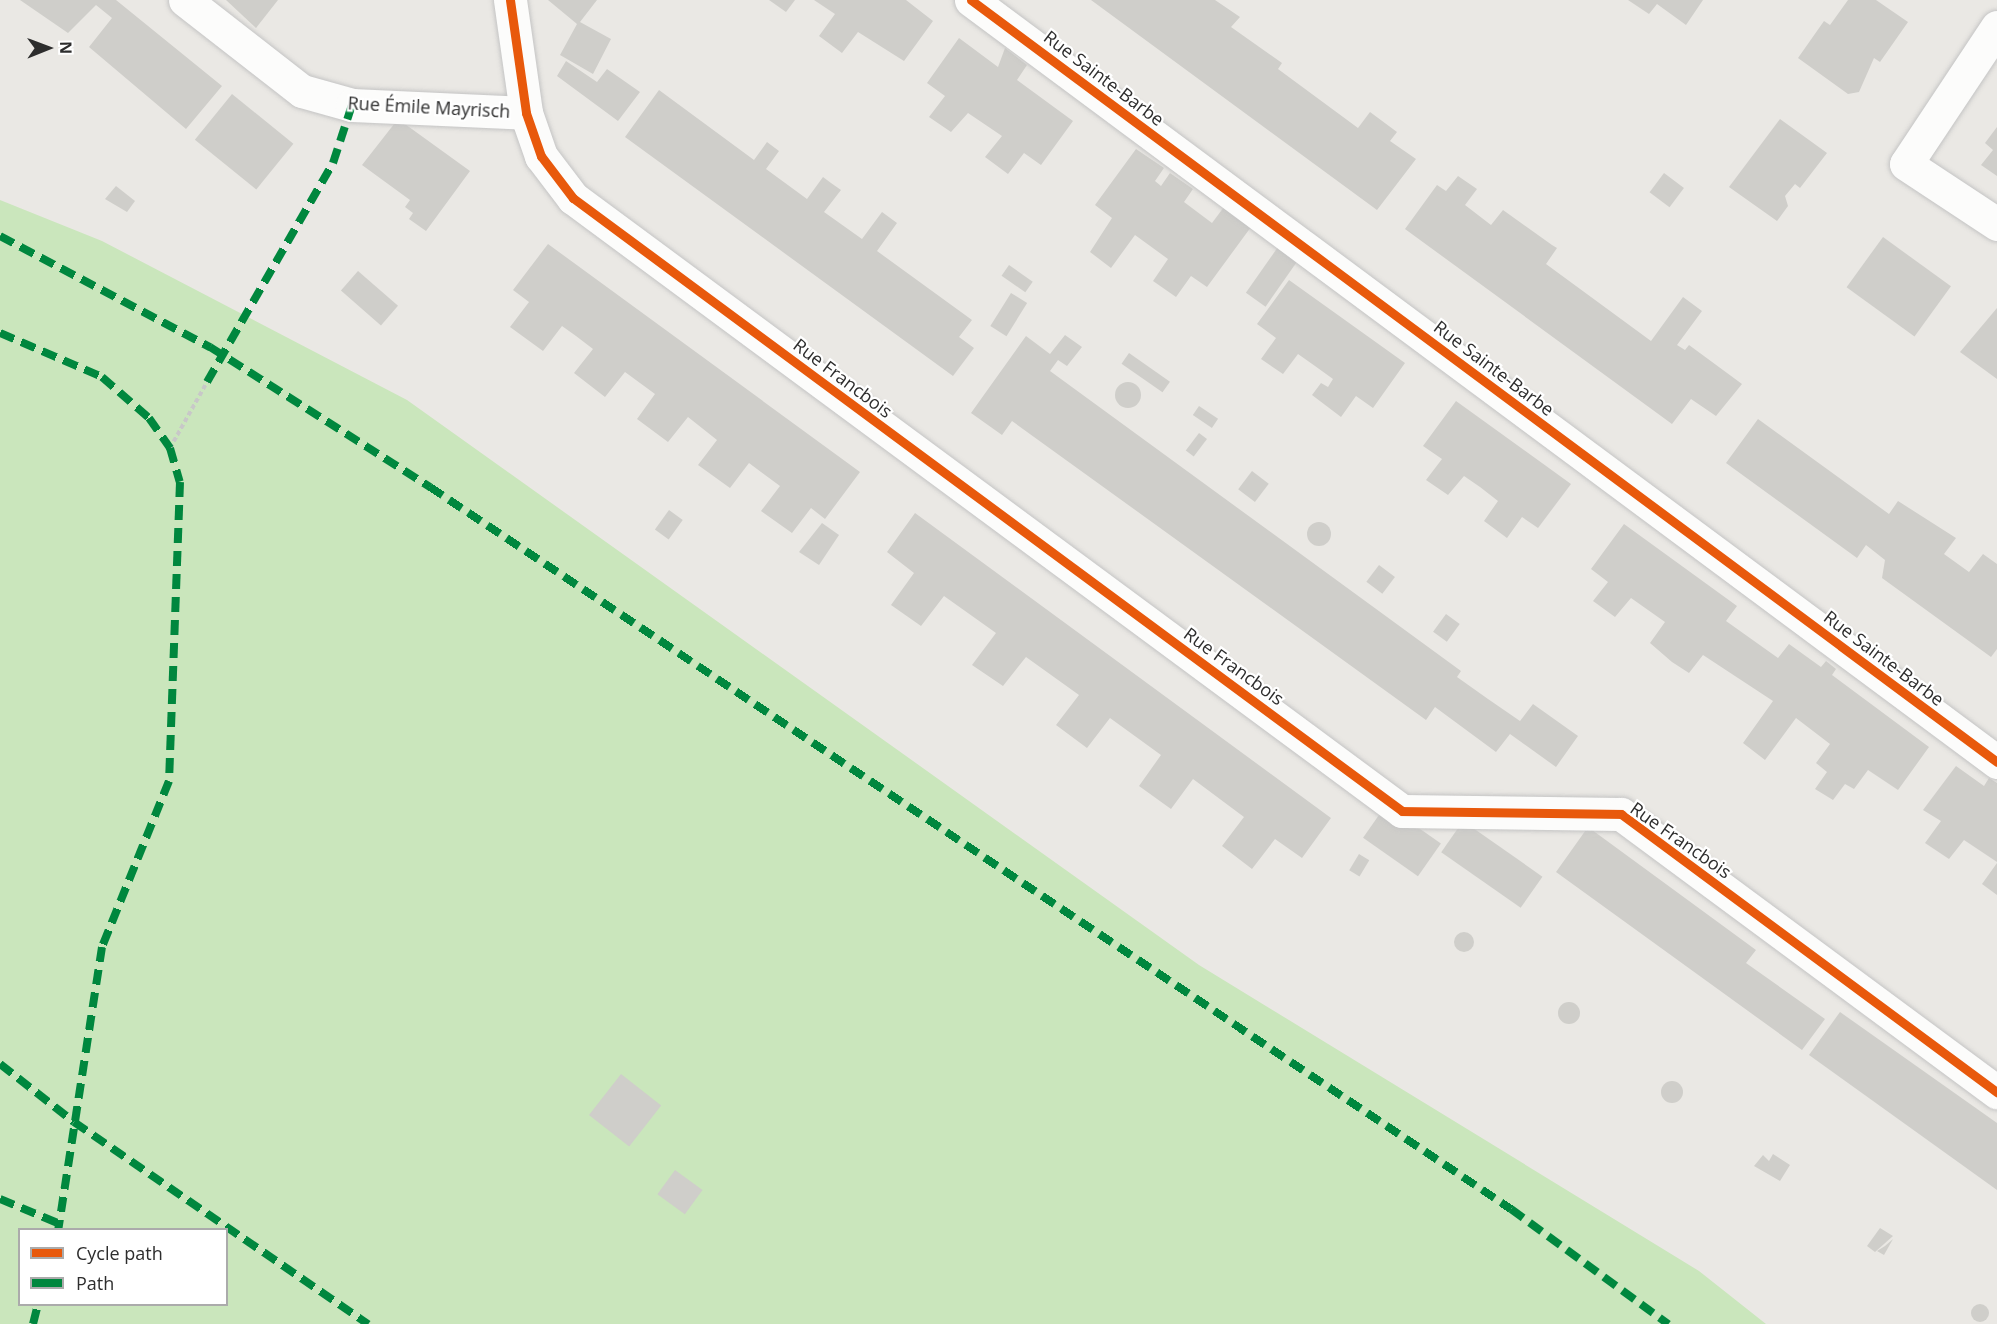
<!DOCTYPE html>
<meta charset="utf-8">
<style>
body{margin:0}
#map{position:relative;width:1997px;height:1324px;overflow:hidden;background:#eae8e4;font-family:"Open Sans",sans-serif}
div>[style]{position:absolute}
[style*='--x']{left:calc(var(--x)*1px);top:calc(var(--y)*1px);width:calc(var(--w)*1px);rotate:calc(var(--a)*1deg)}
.green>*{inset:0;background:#cae6bc}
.building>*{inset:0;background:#cfceca;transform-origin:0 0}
.round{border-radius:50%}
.path>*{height:4px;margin-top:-2px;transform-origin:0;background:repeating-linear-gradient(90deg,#c8c8c8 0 4.5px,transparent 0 7.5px)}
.roads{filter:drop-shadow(0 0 2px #c4c4c4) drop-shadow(0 0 2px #c4c4c4)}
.minor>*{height:33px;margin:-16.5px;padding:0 16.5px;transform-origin:16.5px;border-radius:16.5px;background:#fcfcfb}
.quiet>*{height:8px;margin-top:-4px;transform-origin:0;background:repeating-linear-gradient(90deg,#00873e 0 15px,transparent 0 23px)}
.cycleway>*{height:9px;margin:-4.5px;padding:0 4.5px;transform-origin:4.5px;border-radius:4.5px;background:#e8590c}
span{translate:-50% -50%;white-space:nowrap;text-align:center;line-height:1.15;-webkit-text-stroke:4.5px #fff;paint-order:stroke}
.street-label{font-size:18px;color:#2d2d2d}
.legend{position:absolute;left:18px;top:1228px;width:210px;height:78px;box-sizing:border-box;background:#fff;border:2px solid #ababab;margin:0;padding:8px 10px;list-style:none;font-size:18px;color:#2d2d2d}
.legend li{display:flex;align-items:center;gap:12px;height:30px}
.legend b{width:30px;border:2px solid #ababab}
.north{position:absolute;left:18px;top:18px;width:60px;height:60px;-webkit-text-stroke:4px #fff;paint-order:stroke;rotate:89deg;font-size:16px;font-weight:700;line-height:24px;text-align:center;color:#2d2d2d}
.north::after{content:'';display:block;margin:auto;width:21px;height:27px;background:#2d2d2d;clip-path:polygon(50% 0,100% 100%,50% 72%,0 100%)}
</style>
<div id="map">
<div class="green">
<div style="clip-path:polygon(evenodd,0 200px,102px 241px,407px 400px,1199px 965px,1699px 1271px,1766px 1324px,0 1324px,0 200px,20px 1230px,226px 1230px,226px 1304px,20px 1304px,20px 1230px)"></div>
</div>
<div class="building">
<div style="clip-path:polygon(20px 0,116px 0,222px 86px,186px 129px,89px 47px,112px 18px,96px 5px,68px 33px)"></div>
<div style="clip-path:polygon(226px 0,278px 0,256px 28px)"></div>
<div style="clip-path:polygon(548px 0,597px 0,580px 22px,611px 39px,593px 74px,560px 55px,577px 24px)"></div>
<div style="clip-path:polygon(769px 0,795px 0,786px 12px)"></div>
<div style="clip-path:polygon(814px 0,906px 0,933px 21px,904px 61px,858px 32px,842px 53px,819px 36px,835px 14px)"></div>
<div style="clip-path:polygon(1091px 0,1215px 0,1240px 17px,1231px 27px,1282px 63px,1278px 69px,1358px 128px,1370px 112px,1397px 132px,1390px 141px,1416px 159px,1377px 210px)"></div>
<div style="clip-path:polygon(1628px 0,1703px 0,1686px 25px,1657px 4px,1649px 14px)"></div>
<div style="clip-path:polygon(1848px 0,1876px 0,1908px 22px,1880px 62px,1874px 58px,1859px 92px,1848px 94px,1798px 58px,1824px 21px,1830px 25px)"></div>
<div style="clip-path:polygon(959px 38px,998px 67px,1005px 48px,1027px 65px,1017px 80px,1073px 121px,1041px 165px,1024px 153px,1008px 174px,985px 157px,1002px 136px,968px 113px,951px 132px,929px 117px,945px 96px,927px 83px)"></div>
<div style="clip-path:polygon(566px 61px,597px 82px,607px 69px,640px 92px,618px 121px,557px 76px)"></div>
<div style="clip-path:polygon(659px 90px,754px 160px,767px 142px,779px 151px,766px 169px,807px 199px,823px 177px,831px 183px,841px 190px,824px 212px,862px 239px,882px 212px,897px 223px,877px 251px,972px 320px,959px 337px,974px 348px,953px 376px,625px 137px)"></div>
<div style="left:232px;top:94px;width:79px;height:59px;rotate:39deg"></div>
<div style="clip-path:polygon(398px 119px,470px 171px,426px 231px,409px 219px,413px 213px,405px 207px,410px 200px,362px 165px)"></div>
<div style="clip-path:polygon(1780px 119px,1827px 153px,1800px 188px,1795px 184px,1785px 196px,1788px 206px,1777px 221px,1729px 187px)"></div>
<div style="clip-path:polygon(1997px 127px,1997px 176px,1981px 165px,1993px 150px,1985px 143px)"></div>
<div style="clip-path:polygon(1136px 149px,1164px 168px,1155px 181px,1161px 186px,1170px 173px,1193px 189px,1184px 202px,1212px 223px,1224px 207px,1251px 227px,1207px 287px,1191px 276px,1176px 297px,1153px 281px,1168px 259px,1135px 235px,1111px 268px,1090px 252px,1112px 218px,1095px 205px)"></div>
<div style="left:1664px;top:173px;width:25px;height:24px;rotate:37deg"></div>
<div style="clip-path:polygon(1458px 176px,1477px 189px,1465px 205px,1491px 225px,1503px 210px,1552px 245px,1557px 248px,1546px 264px,1651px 341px,1683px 297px,1702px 311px,1677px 345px,1685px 350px,1689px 345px,1742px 384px,1716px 416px,1691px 399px,1672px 424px,1405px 229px,1437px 185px,1446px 191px)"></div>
<div style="clip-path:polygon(116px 186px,135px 201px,127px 212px,105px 199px)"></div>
<div style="left:1883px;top:237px;width:84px;height:62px;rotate:36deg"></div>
<div style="clip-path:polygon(548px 244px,860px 472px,825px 519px,811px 508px,792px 533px,761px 511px,780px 486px,749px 463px,730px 488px,698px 465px,717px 440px,688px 417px,668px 442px,637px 419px,655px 394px,625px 372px,605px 397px,574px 373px,593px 349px,576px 336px,562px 326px,543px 351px,510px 327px,529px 302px,513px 290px)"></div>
<div style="left:1278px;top:247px;width:24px;height:56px;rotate:35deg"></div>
<div style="left:1009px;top:265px;width:29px;height:13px;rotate:35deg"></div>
<div style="left:358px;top:271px;width:53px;height:26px;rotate:41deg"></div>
<div style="clip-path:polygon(1289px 280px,1405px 363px,1373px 408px,1356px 396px,1341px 417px,1312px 395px,1321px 383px,1328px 387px,1333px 379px,1315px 366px,1298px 354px,1283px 374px,1261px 359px,1276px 338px,1257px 324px)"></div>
<div style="left:1011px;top:293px;width:19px;height:39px;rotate:32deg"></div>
<div style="clip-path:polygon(1997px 308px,1997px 379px,1960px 352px)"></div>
<div style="clip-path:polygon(1065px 335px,1082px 347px,1067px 366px,1058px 360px,1050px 371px,1461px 671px,1457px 677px,1488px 699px,1520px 721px,1533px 704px,1578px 736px,1556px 767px,1510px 734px,1496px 752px,1435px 707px,1426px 720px,1012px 421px,1002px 435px,971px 413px,1026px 336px,1050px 354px)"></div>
<div style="left:1129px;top:353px;width:50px;height:13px;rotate:35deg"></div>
<div class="round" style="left:1115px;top:382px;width:26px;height:26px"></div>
<div style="clip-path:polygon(1456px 401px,1571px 484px,1538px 528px,1522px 517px,1507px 538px,1484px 521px,1498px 501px,1480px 487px,1464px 476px,1448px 495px,1426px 480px,1442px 459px,1423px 446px)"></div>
<div style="left:1199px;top:406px;width:23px;height:11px;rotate:34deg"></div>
<div style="clip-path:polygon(1758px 419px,1889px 514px,1898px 501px,1956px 538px,1944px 554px,1969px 572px,1983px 554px,1997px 564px,1997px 649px,1991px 657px,1882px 578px,1885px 560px,1866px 545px,1857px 558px,1726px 463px)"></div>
<div style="left:1199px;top:433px;width:10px;height:22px;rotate:37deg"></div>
<div style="left:1252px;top:471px;width:21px;height:23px;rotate:37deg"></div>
<div style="left:669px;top:510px;width:17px;height:24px;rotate:36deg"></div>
<div style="clip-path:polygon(915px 513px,1331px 818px,1302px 858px,1275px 839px,1252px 869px,1222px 846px,1244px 817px,1193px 779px,1171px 809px,1139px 786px,1161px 755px,1110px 718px,1087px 748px,1056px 725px,1079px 695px,1026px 657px,1003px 686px,972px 665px,996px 633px,944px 596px,921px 626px,891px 605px,914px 573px,887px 552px)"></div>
<div class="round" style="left:1307px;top:522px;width:24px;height:24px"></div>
<div style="clip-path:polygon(822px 523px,839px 535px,819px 565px,799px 552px)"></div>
<div style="clip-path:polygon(1624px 524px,1737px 606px,1726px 621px,1778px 658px,1789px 644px,1821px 667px,1826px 661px,1836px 669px,1832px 675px,1929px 747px,1898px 790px,1868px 770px,1854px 789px,1845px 784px,1833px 800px,1815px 789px,1827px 772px,1816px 763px,1830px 744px,1796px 718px,1765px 760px,1743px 743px,1773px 701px,1703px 655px,1689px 673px,1672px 662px,1650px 643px,1665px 622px,1631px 598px,1615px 617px,1593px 601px,1608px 582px,1591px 569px)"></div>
<div style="left:1379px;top:565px;width:20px;height:21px;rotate:37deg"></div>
<div style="left:1446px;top:614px;width:17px;height:22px;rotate:36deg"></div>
<div style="clip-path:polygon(1956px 766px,1984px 786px,1989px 778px,1997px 783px,1997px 862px,1964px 840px,1949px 859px,1925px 843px,1941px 821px,1923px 810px)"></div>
<div style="left:1386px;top:805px;width:67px;height:40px;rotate:35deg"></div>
<div style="left:1463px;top:821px;width:97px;height:38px;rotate:35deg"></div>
<div style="clip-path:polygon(1588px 827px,1756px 950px,1746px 963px,1825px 1019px,1802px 1050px,1556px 872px)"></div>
<div style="left:1359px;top:854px;width:12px;height:19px;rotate:31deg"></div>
<div style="clip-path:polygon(1997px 863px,1997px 895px,1982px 884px)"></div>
<div class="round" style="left:1454px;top:932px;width:20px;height:20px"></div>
<div class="round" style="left:1558px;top:1002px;width:22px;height:22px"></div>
<div style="clip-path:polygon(1840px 1012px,1997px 1123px,1997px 1190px,1809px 1055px)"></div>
<div style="left:621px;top:1074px;width:51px;height:52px;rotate:38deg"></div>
<div class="round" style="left:1661px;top:1081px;width:22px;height:22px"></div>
<div style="clip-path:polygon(1773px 1154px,1790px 1165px,1780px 1181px,1754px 1166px,1763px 1155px,1769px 1161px)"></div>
<div style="left:675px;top:1170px;width:34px;height:30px;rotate:36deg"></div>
<div style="clip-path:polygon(1880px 1228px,1893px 1236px,1875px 1252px,1867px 1246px)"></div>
<div style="clip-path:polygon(1893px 1239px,1884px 1255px,1877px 1251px,1885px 1246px)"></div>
<div class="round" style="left:1971px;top:1304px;width:18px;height:18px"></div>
</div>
<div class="path">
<div style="--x:170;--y:448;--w:76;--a:-60.7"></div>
</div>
<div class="roads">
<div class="minor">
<div style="--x:185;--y:0;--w:148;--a:37.9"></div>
<div style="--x:302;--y:91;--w:52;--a:15.6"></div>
<div style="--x:352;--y:105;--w:174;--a:2.6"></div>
<div style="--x:510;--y:0;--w:114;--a:81.9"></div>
<div style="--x:526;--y:113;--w:46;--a:70.8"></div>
<div style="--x:541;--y:156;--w:53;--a:52.7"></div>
<div style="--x:573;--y:198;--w:1031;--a:36.48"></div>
<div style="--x:1402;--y:811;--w:219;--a:0.8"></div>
<div style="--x:1621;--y:814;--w:468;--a:36.5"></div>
<div style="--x:971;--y:0;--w:1278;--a:36.6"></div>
<div style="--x:1997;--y:27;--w:164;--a:123.6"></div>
<div style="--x:1906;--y:164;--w:109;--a:33.4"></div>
</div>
</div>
<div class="quiet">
<div style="--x:0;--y:236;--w:238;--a:27.9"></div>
<div style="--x:210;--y:347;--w:261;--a:32.5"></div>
<div style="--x:430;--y:487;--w:1300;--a:33.74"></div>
<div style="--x:1511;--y:1209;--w:195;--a:36.2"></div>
<div style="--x:0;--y:333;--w:111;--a:23.3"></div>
<div style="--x:102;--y:377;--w:62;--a:41.1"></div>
<div style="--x:149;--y:418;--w:37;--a:55"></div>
<div style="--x:170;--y:448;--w:35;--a:74"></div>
<div style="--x:180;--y:482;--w:299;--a:92.1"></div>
<div style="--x:169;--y:781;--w:179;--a:112"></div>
<div style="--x:102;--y:947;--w:286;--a:98.8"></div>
<div style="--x:207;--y:382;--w:253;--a:-60.1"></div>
<div style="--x:333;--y:163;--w:61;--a:-71.9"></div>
<div style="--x:0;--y:1064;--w:94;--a:38.1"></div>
<div style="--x:74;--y:1122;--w:357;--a:34.5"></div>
<div style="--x:0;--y:1199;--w:65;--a:22.6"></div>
<div style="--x:33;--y:1324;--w:21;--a:-76"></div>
</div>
<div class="cycleway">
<div style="--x:510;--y:0;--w:114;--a:81.9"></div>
<div style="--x:526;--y:113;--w:46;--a:70.8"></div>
<div style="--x:541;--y:156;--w:53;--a:52.7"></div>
<div style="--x:573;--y:198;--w:1031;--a:36.48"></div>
<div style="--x:1402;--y:811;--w:219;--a:0.8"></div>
<div style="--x:1621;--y:814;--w:468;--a:36.5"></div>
<div style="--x:971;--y:0;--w:1278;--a:36.6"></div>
</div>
<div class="street-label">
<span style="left:1104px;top:78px;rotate:37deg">Rue Sainte-Barbe</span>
<span style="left:429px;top:107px;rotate:3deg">Rue Émile Mayrisch</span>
<span style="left:1494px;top:368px;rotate:37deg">Rue Sainte-Barbe</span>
<span style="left:843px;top:378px;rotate:37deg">Rue Francbois</span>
<span style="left:1884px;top:658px;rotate:37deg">Rue Sainte-Barbe</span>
<span style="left:1234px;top:666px;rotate:36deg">Rue Francbois</span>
<span style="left:1681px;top:840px;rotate:35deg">Rue Francbois</span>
</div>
<ul class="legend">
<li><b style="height:8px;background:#e8590c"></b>Cycle path</li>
<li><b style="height:8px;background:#00873e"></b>Path</li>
</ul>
<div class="north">N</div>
</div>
